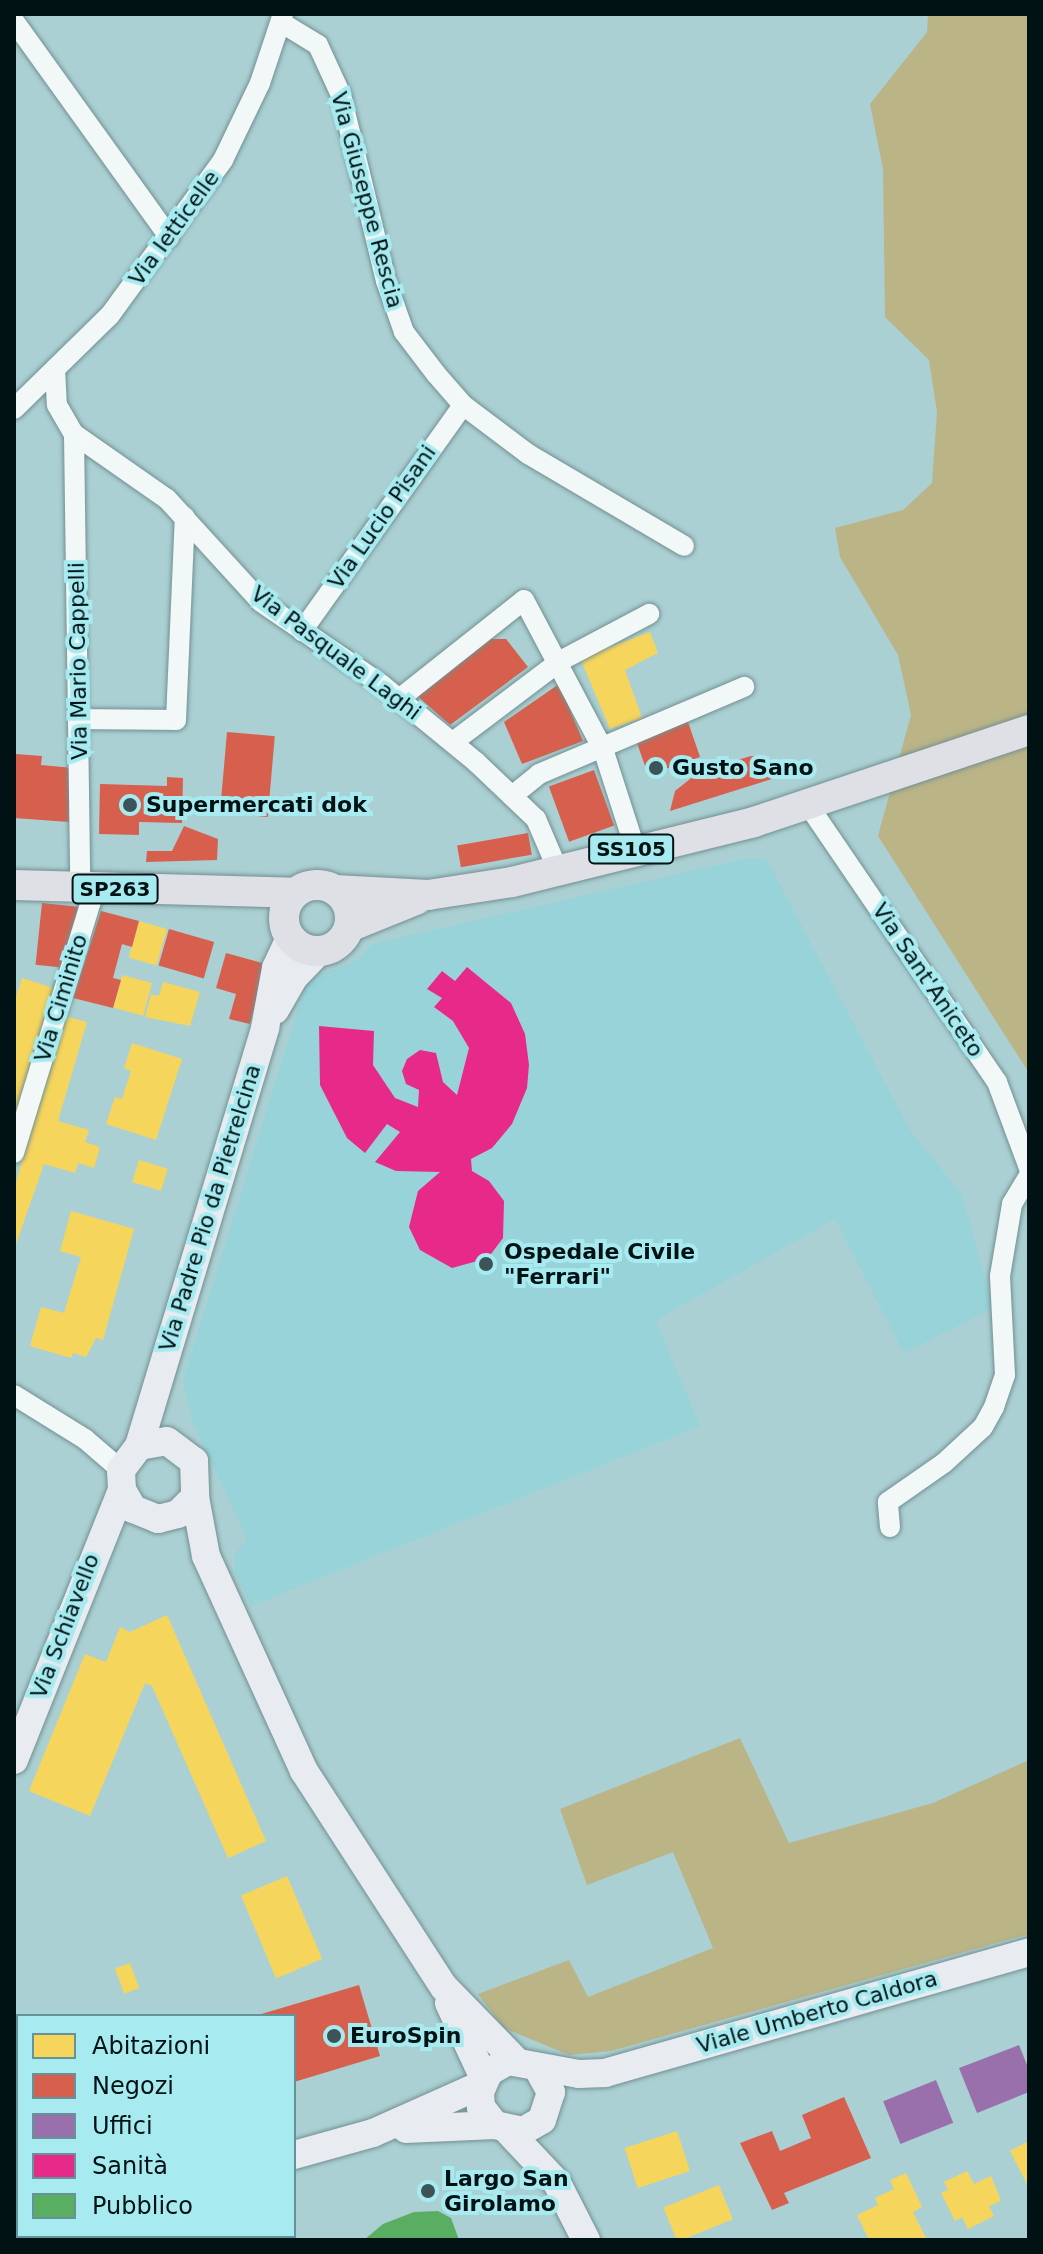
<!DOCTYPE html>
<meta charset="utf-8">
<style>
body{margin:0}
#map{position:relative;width:1043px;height:2254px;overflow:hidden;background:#abd0d3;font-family:"DejaVu Sans",sans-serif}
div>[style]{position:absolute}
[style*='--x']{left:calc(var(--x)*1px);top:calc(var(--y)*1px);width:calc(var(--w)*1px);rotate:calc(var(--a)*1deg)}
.built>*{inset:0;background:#97d3d8}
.green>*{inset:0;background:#bab487}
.homes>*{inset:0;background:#f6d55c;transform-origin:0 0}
.shops>*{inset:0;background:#d6604d;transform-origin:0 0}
.offices>*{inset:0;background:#9970ab;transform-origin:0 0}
.health>*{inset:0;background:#e7298a}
.public>*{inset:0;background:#5aae61}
.roads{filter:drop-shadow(0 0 2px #729092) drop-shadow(0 0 2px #729092)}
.lane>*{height:10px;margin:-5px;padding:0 5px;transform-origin:5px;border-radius:5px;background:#f2f8f8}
.street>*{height:20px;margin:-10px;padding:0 10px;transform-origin:10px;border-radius:10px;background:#f2f8f8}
.secondary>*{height:28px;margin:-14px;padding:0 14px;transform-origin:14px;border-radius:14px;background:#e8ebef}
.primary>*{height:30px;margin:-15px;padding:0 15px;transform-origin:15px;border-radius:15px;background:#dfdfe6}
.primary>.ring{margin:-15px;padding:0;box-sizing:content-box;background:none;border:30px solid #dfdfe6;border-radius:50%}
.dots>*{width:22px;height:22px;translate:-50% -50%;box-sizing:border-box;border:4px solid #a7ebf1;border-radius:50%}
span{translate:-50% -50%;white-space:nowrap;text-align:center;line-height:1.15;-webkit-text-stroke:8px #a7ebf1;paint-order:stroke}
.shield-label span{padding:2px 6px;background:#a7ebf1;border:2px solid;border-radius:6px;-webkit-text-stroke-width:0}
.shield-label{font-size:20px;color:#001214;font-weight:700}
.street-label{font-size:22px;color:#001214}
.poi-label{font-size:22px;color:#001214;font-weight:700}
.left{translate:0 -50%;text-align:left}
.frame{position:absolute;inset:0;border:16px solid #001214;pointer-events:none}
.legend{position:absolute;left:16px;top:2014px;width:280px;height:224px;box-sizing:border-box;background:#a7ebf1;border:2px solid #649499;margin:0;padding:10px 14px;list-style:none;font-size:24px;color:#001214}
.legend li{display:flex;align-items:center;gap:16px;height:40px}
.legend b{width:40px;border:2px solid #649499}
</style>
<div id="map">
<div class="built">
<div style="clip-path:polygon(748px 858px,767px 860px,910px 1130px,962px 1195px,993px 1308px,904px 1353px,835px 1219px,656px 1320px,700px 1426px,251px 1606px,235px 1572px,235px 1554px,247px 1539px,193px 1422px,183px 1380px,305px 987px,318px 976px,358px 960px,372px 944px)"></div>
</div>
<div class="green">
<div style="clip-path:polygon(928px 14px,1029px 14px,1029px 1073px,878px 836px,911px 715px,898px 655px,840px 557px,835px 528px,903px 510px,932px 483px,937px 412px,929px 360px,885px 317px,883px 169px,870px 104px,927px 32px)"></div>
<div style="clip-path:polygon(740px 1738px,789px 1843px,933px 1803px,1029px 1760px,1029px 1934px,611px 2051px,569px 2055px,504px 2028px,478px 1994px,569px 1960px,588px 1997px,713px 1948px,673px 1852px,587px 1885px,560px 1809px)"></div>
</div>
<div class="homes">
<div style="clip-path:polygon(650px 632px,658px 653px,625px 670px,642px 718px,610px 729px,580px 658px)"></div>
<div style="left:139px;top:921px;width:29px;height:38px;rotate:16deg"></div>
<div style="left:122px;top:975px;width:31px;height:34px;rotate:15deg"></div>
<div style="clip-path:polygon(22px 978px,57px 989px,14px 1124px,14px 1003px)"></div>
<div style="clip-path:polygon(163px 982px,200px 992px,190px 1026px,145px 1017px,151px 994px,159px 996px)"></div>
<div style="clip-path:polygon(64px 1016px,87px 1022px,58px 1121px,89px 1130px,85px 1142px,100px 1147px,94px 1168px,78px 1163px,75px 1173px,44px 1164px,14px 1250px,14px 1189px)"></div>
<div style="clip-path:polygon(132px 1043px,182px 1059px,156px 1140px,106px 1124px,115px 1097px,122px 1099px,131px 1071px,124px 1068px)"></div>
<div style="left:139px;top:1160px;width:30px;height:23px;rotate:17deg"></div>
<div style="clip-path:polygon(71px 1211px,134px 1229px,103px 1340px,96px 1338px,86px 1357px,73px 1353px,71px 1358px,30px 1346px,41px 1307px,64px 1313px,81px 1257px,60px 1251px)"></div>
<div style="clip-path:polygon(167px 1615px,266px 1841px,228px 1858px,152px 1686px,145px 1683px,90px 1816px,29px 1791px,85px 1654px,106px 1662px,120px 1627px,130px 1632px)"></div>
<div style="left:287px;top:1876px;width:90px;height:50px;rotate:67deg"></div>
<div style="left:130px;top:1963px;width:27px;height:16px;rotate:70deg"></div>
<div style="left:677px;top:2131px;width:42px;height:55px;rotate:72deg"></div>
<div style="clip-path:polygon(1029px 2141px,1029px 2188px,1010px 2151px)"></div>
<div style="clip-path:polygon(967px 2171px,974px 2184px,991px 2176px,1001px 2201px,989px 2206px,994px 2216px,968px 2229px,962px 2217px,955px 2221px,941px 2193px,948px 2190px,944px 2182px)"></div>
<div style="clip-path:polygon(906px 2173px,922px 2207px,913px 2212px,927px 2240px,869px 2240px,857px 2215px,878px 2205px,875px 2198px,894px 2189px,890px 2180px)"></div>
<div style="left:719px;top:2185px;width:37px;height:60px;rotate:68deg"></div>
</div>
<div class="shops">
<div style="clip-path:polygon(477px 639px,506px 639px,528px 667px,450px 725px,414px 693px)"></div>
<div style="clip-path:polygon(559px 684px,583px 741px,522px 764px,504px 722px)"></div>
<div style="left:688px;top:722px;width:37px;height:55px;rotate:71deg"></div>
<div style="left:227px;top:732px;width:48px;height:81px;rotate:5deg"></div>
<div style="clip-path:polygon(16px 754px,42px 756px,41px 765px,73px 768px,69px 822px,14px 818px)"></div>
<div style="clip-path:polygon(751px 756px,768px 758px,775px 778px,670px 811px,675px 791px,700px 771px)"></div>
<div style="left:594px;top:770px;width:59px;height:48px;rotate:70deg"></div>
<div style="clip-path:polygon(167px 777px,183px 778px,182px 823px,139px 822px,139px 835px,99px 834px,100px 784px,167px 786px)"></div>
<div style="clip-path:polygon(184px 826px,218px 839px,217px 860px,146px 862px,147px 851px,172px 851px)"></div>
<div style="left:528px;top:833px;width:22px;height:72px;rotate:80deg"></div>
<div style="left:42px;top:903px;width:36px;height:62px;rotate:6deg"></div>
<div style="clip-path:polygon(101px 911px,139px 921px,132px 947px,122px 944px,113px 978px,121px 980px,113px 1008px,73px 998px)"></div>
<div style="left:169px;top:929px;width:47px;height:38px;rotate:16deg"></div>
<div style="clip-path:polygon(226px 953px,266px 964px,250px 1024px,229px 1019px,236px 994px,216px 988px)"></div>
<div style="clip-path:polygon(359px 1985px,380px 2056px,294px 2082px,294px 2016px,258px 2015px)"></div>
<div style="clip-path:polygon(18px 2085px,18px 2168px,15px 2169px,14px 2086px)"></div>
<div style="clip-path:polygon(844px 2097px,871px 2158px,784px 2193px,789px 2203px,772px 2210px,740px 2143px,772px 2131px,780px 2151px,811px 2138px,802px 2115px)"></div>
</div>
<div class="offices">
<div style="clip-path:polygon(1019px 2045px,1029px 2070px,1029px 2092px,977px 2113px,959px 2068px)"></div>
<div style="left:936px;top:2080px;width:46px;height:57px;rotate:68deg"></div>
</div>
<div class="health">
<div style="clip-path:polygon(467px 967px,511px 1003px,525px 1034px,529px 1065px,527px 1088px,512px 1124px,492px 1148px,471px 1159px,472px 1171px,489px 1181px,504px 1201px,503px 1238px,488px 1258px,452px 1268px,420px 1250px,409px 1227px,418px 1191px,440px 1172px,396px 1171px,375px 1162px,400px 1132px,387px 1124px,365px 1153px,347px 1138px,320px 1085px,319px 1026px,374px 1031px,373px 1065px,395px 1098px,418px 1107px,419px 1090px,406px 1084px,402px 1071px,407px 1059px,420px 1050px,436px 1053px,443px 1082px,457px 1095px,469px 1048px,453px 1021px,434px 1007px,442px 998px,427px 989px,442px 971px,455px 981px)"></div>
</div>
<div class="public">
<div style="clip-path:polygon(438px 2211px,451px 2218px,459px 2240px,364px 2240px,383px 2224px,414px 2212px)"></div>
</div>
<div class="roads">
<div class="lane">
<div style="--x:247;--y:2236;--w:4;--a:76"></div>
</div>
<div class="street">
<div style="--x:14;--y:21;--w:266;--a:54.3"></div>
<div style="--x:282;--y:23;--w:42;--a:31.4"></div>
<div style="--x:318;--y:45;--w:55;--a:65.3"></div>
<div style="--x:341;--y:95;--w:191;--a:76.4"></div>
<div style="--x:386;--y:281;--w:54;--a:70.6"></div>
<div style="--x:404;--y:332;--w:53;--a:52.7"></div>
<div style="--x:436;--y:374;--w:41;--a:48.9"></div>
<div style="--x:463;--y:405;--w:81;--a:37"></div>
<div style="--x:528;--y:454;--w:181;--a:30.5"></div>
<div style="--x:55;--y:369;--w:36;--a:87"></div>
<div style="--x:57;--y:405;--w:34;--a:60"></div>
<div style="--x:74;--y:434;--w:113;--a:35"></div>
<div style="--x:167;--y:499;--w:139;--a:47.6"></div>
<div style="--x:261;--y:602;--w:147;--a:34.4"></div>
<div style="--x:382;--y:685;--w:122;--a:39.3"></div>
<div style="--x:476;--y:762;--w:83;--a:43.5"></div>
<div style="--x:536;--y:819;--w:56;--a:66.7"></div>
<div style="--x:14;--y:409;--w:134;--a:-44.4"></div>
<div style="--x:110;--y:315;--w:192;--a:-53.9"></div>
<div style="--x:223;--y:160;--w:85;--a:-64.3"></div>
<div style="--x:260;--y:83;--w:73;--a:-71.6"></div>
<div style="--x:74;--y:434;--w:454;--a:89.2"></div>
<div style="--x:302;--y:631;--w:277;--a:-54.5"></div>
<div style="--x:399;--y:699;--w:159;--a:-38.4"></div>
<div style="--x:524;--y:600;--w:169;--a:62.1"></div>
<div style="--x:603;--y:749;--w:104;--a:72.1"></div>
<div style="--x:80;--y:719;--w:96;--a:0.6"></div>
<div style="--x:176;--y:720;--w:203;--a:-87.5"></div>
<div style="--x:453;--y:742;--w:134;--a:-37.1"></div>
<div style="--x:560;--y:661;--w:101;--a:-27.8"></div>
<div style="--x:512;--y:796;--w:35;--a:-39"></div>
<div style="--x:539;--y:774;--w:223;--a:-23"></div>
<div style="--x:806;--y:802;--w:339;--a:55.7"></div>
<div style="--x:997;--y:1082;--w:92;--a:69.6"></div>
<div style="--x:14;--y:1153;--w:277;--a:-73"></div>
<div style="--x:14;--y:1395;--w:84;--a:31.8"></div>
<div style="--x:85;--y:1439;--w:48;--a:40.7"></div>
<div style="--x:890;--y:1527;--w:25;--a:-95"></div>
<div style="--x:888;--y:1502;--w:68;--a:-34.9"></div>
<div style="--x:944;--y:1463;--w:53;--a:-42.7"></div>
<div style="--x:983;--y:1427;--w:23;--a:-61"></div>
<div style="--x:994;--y:1407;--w:34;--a:-71"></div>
<div style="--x:1005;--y:1375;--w:99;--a:-92.9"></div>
<div style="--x:1000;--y:1276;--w:73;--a:-80.5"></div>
<div style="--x:1012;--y:1204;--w:33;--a:-59"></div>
</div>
<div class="secondary">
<div style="--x:275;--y:1010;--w:38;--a:-60"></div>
<div style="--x:294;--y:977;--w:36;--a:-46"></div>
<div style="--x:139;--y:1446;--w:28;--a:-10"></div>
<div style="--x:167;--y:1441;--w:34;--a:37"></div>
<div style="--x:194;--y:1461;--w:36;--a:88"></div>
<div style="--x:195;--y:1497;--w:24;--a:135"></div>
<div style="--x:178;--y:1514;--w:21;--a:166"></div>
<div style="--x:158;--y:1519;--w:27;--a:-158"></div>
<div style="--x:133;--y:1509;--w:22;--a:-120"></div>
<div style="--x:122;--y:1490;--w:20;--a:-93"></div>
<div style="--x:121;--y:1470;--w:30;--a:-53"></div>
<div style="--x:139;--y:1446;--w:437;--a:-73.2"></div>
<div style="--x:265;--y:1028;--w:61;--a:-79.6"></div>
<div style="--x:276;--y:968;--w:33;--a:-65"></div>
<div style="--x:195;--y:1497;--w:60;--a:79.4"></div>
<div style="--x:206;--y:1556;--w:236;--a:65.5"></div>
<div style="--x:304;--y:1771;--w:257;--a:57.1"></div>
<div style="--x:444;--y:1987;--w:102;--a:45.8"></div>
<div style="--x:14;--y:1760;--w:291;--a:-68.2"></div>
<div style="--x:449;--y:2003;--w:83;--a:65"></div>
<div style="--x:537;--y:2067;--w:29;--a:61"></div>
<div style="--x:551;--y:2092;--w:29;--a:108"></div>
<div style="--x:542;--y:2120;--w:22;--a:150"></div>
<div style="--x:523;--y:2131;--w:29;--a:-168"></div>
<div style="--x:495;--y:2125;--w:23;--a:-128"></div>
<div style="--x:481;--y:2107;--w:15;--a:-94"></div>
<div style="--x:480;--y:2092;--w:22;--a:-66"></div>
<div style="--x:489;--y:2072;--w:22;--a:-30"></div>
<div style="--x:508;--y:2061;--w:72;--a:10.4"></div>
<div style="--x:579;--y:2074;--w:26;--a:-2"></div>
<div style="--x:605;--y:2073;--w:441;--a:-15.9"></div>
<div style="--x:406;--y:2129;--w:89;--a:-2.6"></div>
<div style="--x:508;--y:2131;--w:71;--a:46.7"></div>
<div style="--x:557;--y:2183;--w:64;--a:63"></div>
<div style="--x:294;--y:2155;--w:82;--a:-15.6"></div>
<div style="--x:373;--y:2133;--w:118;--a:-24"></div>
<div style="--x:42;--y:2240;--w:7;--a:-34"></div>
</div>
<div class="primary">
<div class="ring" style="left:284px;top:885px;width:36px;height:36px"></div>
<div style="--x:14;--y:885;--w:281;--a:1.6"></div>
<div style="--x:335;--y:890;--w:93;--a:3.1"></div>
<div style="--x:428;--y:895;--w:85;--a:-8.8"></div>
<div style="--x:512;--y:882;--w:249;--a:-13.9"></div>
<div style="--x:754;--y:822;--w:290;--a:-18.5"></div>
<div style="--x:349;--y:927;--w:74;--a:-22.1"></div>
</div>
</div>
<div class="dots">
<div style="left:656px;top:768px;background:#3c5457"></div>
<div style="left:130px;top:805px;background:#3c5457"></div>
<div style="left:486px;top:1264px;background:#3c5457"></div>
<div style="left:334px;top:2036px;background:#3c5457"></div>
<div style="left:428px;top:2191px;background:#3c5457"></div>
</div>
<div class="shield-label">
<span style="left:631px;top:849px">SS105</span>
<span style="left:115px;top:889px">SP263</span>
</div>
<div class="street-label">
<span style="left:367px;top:200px;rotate:75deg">Via Giuseppe Rescia</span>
<span style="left:174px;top:228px;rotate:-54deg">Via Ietticelle</span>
<span style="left:382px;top:517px;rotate:-55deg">Via Lucio Pisani</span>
<span style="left:336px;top:653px;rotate:37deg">Via Pasquale Laghi</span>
<span style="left:78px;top:661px;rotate:-91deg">Via Mario Cappelli</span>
<span style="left:928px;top:980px;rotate:56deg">Via Sant'Aniceto</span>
<span style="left:61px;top:998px;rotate:-73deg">Via Ciminito</span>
<span style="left:210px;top:1208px;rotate:-73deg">Via Padre Pio da Pietrelcina</span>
<span style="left:65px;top:1626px;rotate:-69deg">Via Schiavello</span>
<span style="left:817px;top:2012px;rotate:-16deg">Viale Umberto Caldora</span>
</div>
<div class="poi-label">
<span class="left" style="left:672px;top:768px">Gusto Sano</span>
<span class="left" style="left:146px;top:805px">Supermercati dok</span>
<span class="left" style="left:504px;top:1264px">Ospedale Civile<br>"Ferrari"</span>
<span class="left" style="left:350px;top:2036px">EuroSpin</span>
<span class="left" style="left:444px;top:2191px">Largo San<br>Girolamo</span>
</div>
<div class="frame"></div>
<ul class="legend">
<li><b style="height:22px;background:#f6d55c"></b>Abitazioni</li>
<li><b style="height:22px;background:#d6604d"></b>Negozi</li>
<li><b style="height:22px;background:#9970ab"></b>Uffici</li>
<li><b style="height:22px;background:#e7298a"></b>Sanità</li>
<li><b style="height:22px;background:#5aae61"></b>Pubblico</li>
</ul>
</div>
